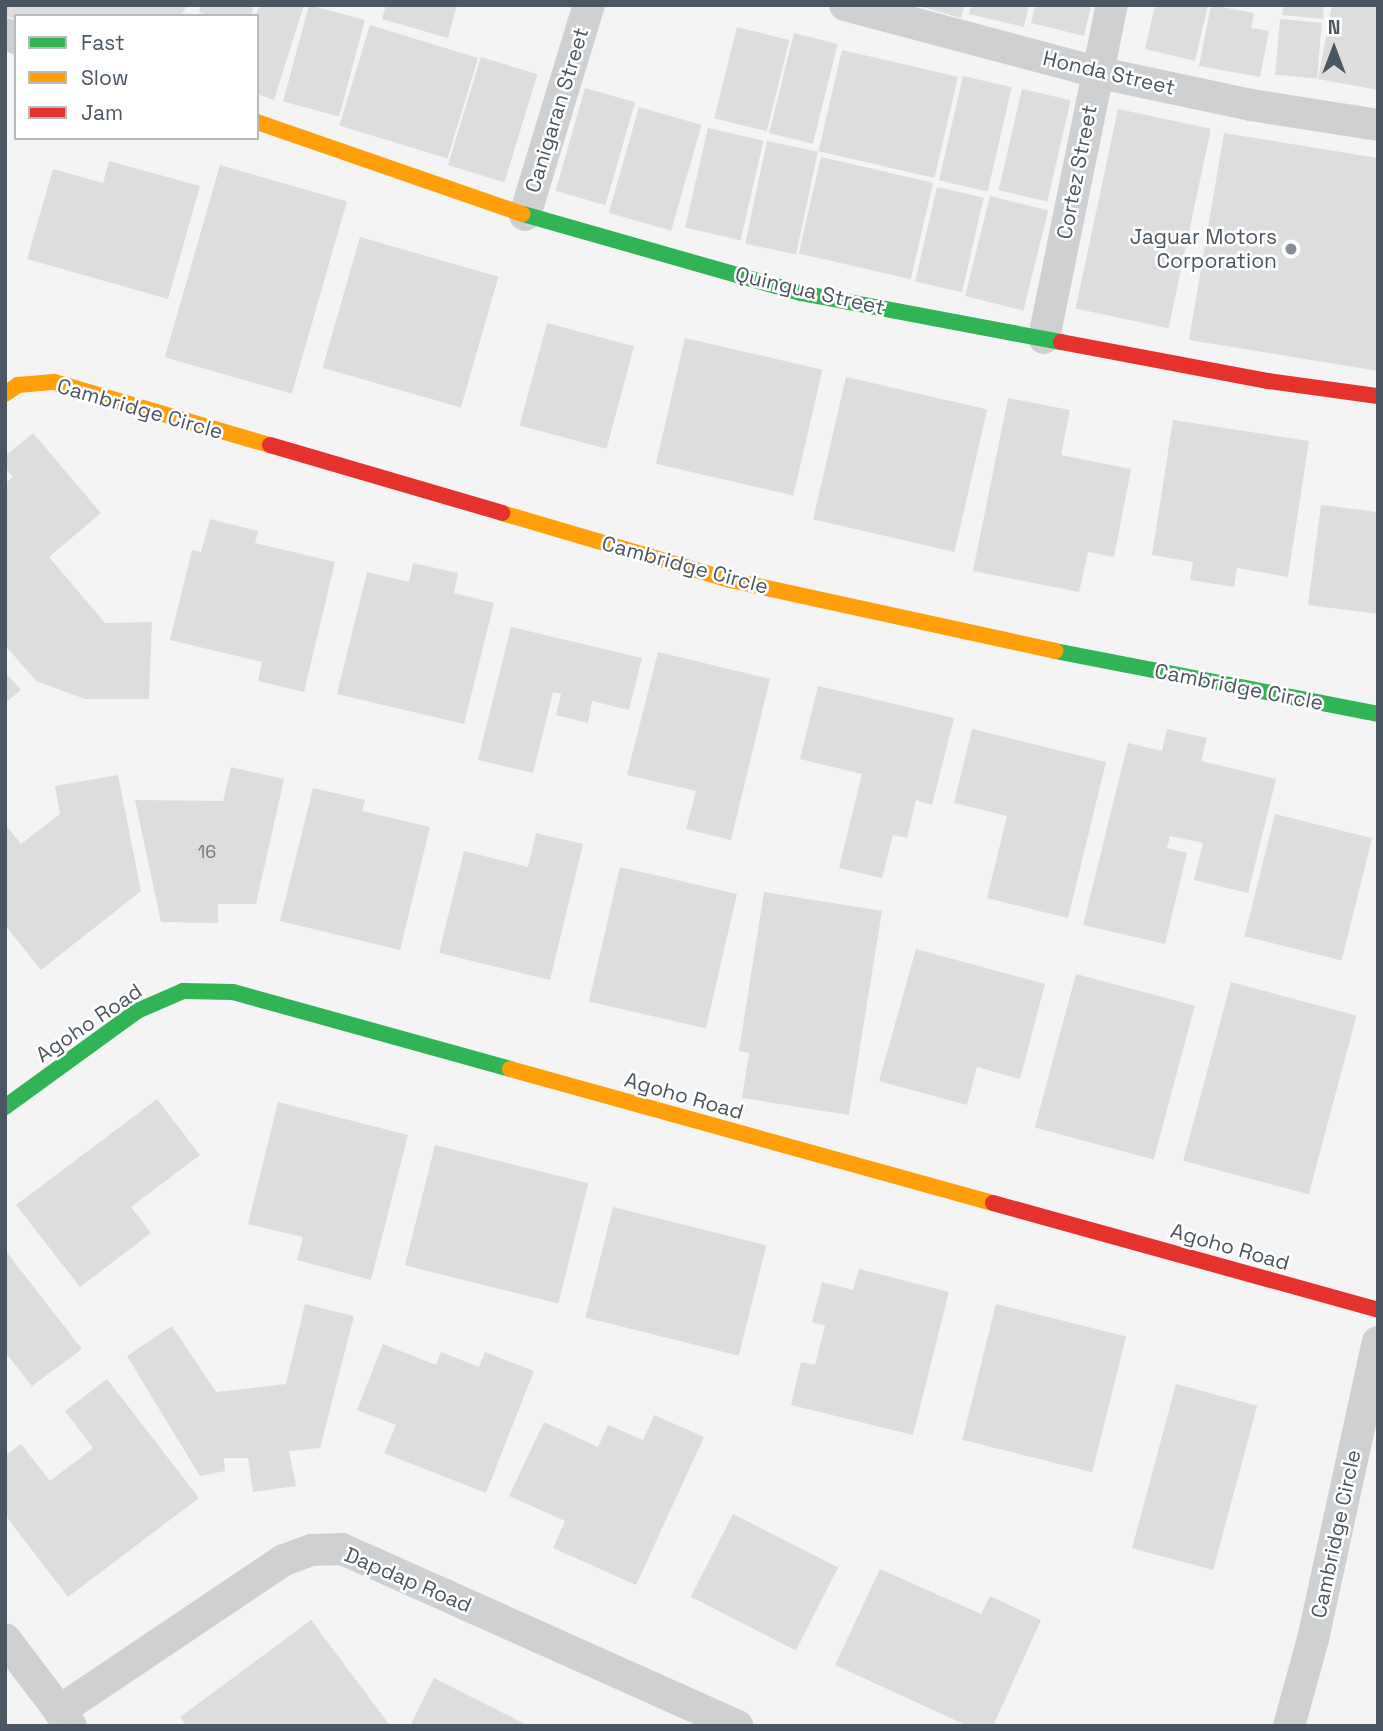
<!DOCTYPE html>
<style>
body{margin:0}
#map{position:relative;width:1383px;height:1731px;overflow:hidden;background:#f4f4f4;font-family:"Space Grotesk",sans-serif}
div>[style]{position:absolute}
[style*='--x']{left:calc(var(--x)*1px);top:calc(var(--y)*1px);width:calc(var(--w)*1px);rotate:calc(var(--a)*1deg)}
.building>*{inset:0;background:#ddddde;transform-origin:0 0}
.street>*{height:32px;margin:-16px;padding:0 16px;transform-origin:16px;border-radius:16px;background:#ced0d2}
.fast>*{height:16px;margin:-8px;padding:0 8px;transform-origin:8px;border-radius:8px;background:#30b455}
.slow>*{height:16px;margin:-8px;padding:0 8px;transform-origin:8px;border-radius:8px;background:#ff9f0a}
.jam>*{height:16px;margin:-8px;padding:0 8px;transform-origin:8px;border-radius:8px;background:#e5322d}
.dots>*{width:19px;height:19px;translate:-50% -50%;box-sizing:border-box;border:4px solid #fff;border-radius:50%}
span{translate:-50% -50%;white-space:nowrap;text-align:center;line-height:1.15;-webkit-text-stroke:5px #fff;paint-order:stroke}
.number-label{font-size:18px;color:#707881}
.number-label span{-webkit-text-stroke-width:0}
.street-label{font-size:21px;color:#4a5661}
.poi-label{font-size:21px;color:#4a5661}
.right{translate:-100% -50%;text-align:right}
.frame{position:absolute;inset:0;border:7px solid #4a5661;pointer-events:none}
.legend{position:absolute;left:14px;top:14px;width:245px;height:126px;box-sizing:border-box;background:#fff;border:2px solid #b7bbc0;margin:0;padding:9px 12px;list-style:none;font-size:21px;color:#4a5661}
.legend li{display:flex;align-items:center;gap:14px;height:35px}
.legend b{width:35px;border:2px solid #b7bbc0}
.north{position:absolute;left:1299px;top:14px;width:70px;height:70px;-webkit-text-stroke:5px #fff;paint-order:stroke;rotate:0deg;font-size:19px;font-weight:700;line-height:28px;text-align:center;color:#4a5661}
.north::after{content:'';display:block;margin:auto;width:24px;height:32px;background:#4a5661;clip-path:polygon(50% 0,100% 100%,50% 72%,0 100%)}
</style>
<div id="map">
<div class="building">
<div style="clip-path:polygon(5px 5px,187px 5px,181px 16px,16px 16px,16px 20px,5px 16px)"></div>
<div style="clip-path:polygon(201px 5px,254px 5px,251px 16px,210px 16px,199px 12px)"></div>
<div style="clip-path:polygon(259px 5px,304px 5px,274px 100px,257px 94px,256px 16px)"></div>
<div style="left:309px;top:5px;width:58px;height:100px;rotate:15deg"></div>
<div style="clip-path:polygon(386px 5px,457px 5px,448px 38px,382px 19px)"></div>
<div style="clip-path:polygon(916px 5px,965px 5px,961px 18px)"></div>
<div style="clip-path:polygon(971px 5px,1029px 5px,1024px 27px,969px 14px)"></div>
<div style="clip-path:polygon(1035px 5px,1091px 5px,1084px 36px,1031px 23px)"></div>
<div style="clip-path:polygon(1155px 5px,1208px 5px,1195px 61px,1145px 49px)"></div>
<div style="clip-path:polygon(1211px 5px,1254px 13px,1251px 28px,1269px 31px,1260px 77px,1199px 66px)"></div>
<div style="clip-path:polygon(1283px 5px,1324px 5px,1323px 19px,1282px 15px)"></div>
<div style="clip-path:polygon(1332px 5px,1378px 5px,1378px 90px,1318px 79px)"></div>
<div style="left:1280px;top:19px;width:42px;height:56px;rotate:5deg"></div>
<div style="left:370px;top:25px;width:113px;height:105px;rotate:17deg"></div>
<div style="left:737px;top:27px;width:54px;height:94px;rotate:14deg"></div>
<div style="left:794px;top:33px;width:45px;height:103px;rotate:14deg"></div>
<div style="left:842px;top:50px;width:119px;height:104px;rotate:13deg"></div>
<div style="left:481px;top:57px;width:59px;height:113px;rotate:17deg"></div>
<div style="left:963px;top:76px;width:50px;height:107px;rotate:13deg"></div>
<div style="left:585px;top:88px;width:52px;height:107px;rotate:16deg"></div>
<div style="left:1022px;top:89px;width:50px;height:104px;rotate:13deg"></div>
<div style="left:639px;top:107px;width:65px;height:110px;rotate:16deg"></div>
<div style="left:1118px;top:109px;width:95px;height:204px;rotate:12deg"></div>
<div style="left:708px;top:128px;width:57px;height:102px;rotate:13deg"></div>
<div style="clip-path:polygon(1224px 133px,1378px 158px,1378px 371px,1189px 340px)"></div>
<div style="left:767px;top:141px;width:52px;height:105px;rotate:12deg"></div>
<div style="left:821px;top:157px;width:115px;height:99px;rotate:13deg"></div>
<div style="clip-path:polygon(109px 161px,200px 186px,168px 299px,27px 259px,53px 169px,103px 183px)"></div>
<div style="left:220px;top:165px;width:132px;height:200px;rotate:16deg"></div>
<div style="left:937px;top:187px;width:48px;height:97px;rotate:13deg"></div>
<div style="left:990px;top:196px;width:60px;height:103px;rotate:14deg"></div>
<div style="left:360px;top:237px;width:144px;height:136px;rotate:16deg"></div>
<div style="left:547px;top:323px;width:90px;height:106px;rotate:15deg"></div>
<div style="left:685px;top:338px;width:141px;height:129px;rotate:13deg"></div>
<div style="left:846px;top:377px;width:145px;height:146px;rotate:13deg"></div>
<div style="clip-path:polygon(1008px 398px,1070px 410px,1061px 455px,1131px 469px,1114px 557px,1088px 552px,1079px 592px,973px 571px)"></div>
<div style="clip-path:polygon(1173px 420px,1309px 441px,1288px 577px,1237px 568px,1234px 587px,1190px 580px,1193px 562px,1152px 555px)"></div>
<div style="clip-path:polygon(33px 433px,101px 513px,49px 557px,105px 623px,152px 622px,149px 699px,85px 699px,36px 681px,5px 645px,5px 483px,13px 477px,5px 468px,5px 456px)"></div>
<div style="clip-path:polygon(1321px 505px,1378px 512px,1378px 614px,1308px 605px)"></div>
<div style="clip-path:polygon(210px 519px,258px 531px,255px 543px,335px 562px,304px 692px,258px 681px,262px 662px,170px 640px,192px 550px,201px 552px)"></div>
<div style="clip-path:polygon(413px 563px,458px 573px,454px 593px,494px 603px,464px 724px,337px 694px,367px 572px,409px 582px)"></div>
<div style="clip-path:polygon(511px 627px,642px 658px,629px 710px,592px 701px,588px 723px,556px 715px,561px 694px,553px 692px,533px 773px,478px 760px)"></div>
<div style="clip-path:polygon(658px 652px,770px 679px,731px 840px,686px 829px,696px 791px,627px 775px)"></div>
<div style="clip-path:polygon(5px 672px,21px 690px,5px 703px)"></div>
<div style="clip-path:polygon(818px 686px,954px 718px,932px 805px,916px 800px,907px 838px,893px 835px,882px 878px,839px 868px,862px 774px,800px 759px)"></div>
<div style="clip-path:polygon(972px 729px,1106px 762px,1068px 918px,987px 898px,1007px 816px,954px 803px)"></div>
<div style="clip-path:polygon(1167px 729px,1207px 738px,1201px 761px,1276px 779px,1248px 893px,1194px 880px,1203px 843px,1170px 836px,1167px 848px,1187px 853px,1165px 944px,1083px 925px,1128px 743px,1162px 751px)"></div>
<div style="clip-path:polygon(231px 767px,284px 779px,256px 904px,218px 904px,218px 923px,161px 922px,135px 800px,223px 801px)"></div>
<div style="clip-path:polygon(118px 775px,141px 891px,41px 970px,5px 925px,5px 824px,21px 844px,60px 814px,55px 786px)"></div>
<div style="clip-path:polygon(313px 788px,365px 800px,362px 811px,430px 827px,400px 950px,280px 921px)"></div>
<div style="left:1275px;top:814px;width:100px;height:126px;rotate:14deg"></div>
<div style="clip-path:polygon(536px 833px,583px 844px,550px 980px,439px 953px,464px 851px,528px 867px)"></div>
<div style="left:620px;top:867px;width:120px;height:138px;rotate:13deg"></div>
<div style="clip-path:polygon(764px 892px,882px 911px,849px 1115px,742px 1098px,749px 1053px,739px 1051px)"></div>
<div style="clip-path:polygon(916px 949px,1045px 984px,1020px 1079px,977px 1067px,967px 1105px,879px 1081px)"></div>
<div style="left:1076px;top:974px;width:123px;height:159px;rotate:15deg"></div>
<div style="left:1231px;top:982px;width:130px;height:185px;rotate:15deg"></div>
<div style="clip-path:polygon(157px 1099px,200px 1155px,131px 1207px,151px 1233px,80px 1287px,16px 1205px)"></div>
<div style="clip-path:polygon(278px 1102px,408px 1135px,371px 1280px,297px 1260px,303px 1237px,248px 1224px)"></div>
<div style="left:435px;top:1145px;width:158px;height:124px;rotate:14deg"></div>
<div style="left:613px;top:1207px;width:158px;height:114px;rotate:14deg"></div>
<div style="clip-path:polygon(5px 1250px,82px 1349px,32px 1386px,5px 1352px)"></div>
<div style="clip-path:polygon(859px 1269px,949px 1292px,913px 1435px,791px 1405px,801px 1362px,815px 1365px,825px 1326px,812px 1322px,822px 1282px,853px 1290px)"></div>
<div style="clip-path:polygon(305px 1304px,354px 1316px,320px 1448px,289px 1451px,296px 1486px,253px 1492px,248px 1458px,224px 1458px,225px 1471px,200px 1476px,127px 1356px,172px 1326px,216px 1392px,286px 1384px)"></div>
<div style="left:996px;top:1304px;width:134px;height:140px;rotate:14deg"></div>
<div style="clip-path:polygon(383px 1344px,436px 1365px,441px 1352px,479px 1367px,485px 1352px,534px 1371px,486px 1493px,384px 1453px,396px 1425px,357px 1410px)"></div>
<div style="clip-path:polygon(107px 1379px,199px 1498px,68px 1597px,5px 1515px,5px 1456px,21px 1444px,50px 1481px,93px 1448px,65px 1411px)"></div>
<div style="left:1176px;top:1384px;width:84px;height:170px;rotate:15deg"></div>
<div style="clip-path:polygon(654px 1415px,704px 1437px,636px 1585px,553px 1548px,565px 1521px,509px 1496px,544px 1422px,598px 1447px,608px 1425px,643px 1440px)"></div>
<div style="left:733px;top:1514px;width:118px;height:93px;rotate:27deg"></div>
<div style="clip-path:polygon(880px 1569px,981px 1614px,990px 1596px,1041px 1620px,993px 1726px,968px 1726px,835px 1665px)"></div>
<div style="clip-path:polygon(311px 1620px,389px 1724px,187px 1726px,180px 1717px)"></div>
<div style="clip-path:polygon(434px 1678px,529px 1726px,410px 1726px)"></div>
</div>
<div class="street">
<div style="--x:845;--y:5;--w:260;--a:14.9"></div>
<div style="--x:1096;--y:72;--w:158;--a:12"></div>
<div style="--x:1251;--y:105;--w:129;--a:8.9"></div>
<div style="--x:5;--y:34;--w:12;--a:20"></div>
<div style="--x:525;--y:215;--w:220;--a:-73.1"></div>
<div style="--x:1044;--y:338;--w:340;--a:-78.5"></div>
<div style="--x:5;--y:1639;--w:109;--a:52.8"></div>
<div style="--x:59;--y:1711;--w:271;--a:-33.9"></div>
<div style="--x:284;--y:1560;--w:30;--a:-20"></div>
<div style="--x:312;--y:1550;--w:30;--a:-2"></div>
<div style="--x:342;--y:1549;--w:433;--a:24.1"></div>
<div style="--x:1289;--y:1726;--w:90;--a:-74.6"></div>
<div style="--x:1313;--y:1639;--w:304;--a:-77.7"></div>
</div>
<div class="fast">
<div style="--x:523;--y:214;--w:289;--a:15.9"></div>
<div style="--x:801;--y:293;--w:265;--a:10.7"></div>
<div style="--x:1055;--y:651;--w:329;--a:11"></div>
<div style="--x:5;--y:1107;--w:163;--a:-36"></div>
<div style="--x:137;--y:1011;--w:50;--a:-23.5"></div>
<div style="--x:183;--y:991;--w:50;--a:1.1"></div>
<div style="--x:233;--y:992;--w:288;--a:15.5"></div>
</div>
<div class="slow">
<div style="--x:257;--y:122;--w:281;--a:19.1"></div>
<div style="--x:5;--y:394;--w:16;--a:-35"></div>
<div style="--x:18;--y:385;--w:36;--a:-5"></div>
<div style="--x:54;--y:382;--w:225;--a:16.3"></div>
<div style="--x:502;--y:513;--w:238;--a:16.4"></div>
<div style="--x:730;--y:580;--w:333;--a:12.3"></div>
<div style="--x:510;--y:1069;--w:501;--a:15.51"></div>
</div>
<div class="jam">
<div style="--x:1061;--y:342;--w:211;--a:10.7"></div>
<div style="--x:1268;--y:381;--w:111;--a:7.8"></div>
<div style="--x:270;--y:445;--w:242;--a:16.3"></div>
<div style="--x:993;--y:1203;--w:400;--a:15.5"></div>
</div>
<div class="dots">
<div style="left:1291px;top:249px;background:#868d94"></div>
</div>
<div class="number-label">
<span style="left:207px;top:852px">16</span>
</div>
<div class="street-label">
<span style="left:1109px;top:73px;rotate:13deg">Honda Street</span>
<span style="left:557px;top:110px;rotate:-73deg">Canigaran Street</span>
<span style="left:1077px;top:172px;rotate:-79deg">Cortez Street</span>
<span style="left:810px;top:291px;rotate:13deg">Quingua Street</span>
<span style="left:140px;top:409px;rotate:16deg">Cambridge Circle</span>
<span style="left:685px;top:565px;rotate:15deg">Cambridge Circle</span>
<span style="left:1239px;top:687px;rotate:11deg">Cambridge Circle</span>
<span style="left:89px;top:1023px;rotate:-34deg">Agoho Road</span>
<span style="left:684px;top:1096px;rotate:16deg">Agoho Road</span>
<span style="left:1230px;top:1247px;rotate:16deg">Agoho Road</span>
<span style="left:1336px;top:1534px;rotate:-78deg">Cambridge Circle</span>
<span style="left:408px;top:1580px;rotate:23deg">Dapdap Road</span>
</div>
<div class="poi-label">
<span class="right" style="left:1277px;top:249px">Jaguar Motors<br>Corporation</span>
</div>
<div class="frame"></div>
<ul class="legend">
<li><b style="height:9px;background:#30b455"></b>Fast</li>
<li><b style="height:9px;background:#ff9f0a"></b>Slow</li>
<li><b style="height:9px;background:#e5322d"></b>Jam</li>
</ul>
<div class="north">N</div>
</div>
